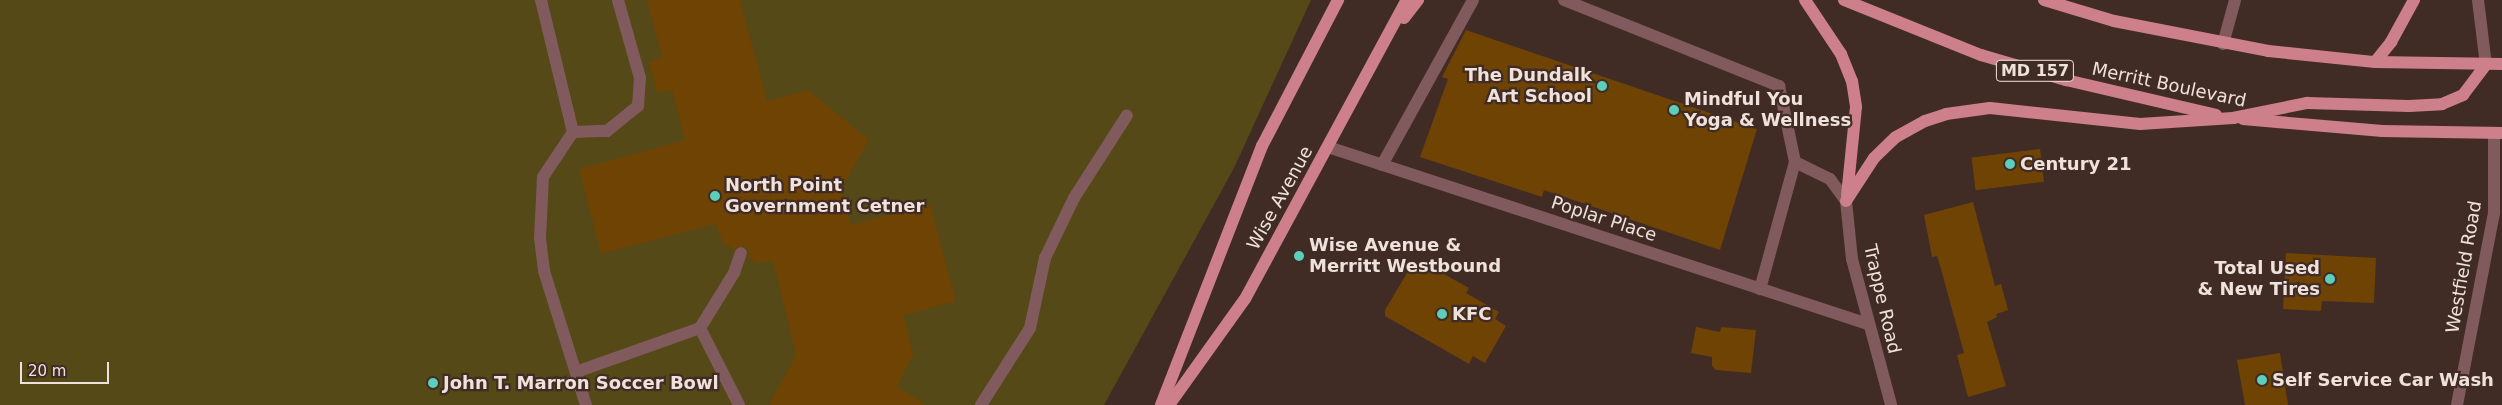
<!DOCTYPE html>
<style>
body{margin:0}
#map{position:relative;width:2502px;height:405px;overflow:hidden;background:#412c25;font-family:"DejaVu Sans",sans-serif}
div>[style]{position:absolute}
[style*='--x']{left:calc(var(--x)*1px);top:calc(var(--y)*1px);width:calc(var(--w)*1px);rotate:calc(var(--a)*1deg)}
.green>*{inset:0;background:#544917}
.building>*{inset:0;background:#6e4304;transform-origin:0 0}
.minor>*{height:12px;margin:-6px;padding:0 6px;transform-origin:6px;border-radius:6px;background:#815a5e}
.major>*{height:12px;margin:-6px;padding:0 6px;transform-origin:6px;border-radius:6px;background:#cd808a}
.dots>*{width:14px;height:14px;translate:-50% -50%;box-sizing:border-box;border:2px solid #412c25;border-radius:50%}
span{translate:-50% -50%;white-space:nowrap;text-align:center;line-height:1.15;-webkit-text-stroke:4.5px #412c25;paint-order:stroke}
.shield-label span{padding:1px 4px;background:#412c25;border:1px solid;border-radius:4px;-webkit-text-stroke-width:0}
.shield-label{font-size:16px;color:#efe1dc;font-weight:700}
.poi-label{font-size:18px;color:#efe1dc;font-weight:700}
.right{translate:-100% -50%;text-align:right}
.left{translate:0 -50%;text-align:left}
.street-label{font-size:18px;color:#efe1dc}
.scale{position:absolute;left:20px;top:362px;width:89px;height:22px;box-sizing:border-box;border:2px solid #efe1dc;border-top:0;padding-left:6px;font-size:15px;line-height:18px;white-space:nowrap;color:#efe1dc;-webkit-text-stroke:4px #412c25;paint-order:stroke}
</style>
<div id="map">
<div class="green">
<div style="clip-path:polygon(0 0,1311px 0,1234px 168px,1104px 405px,0 405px)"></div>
</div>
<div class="building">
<div style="clip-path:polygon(647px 0,740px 0,767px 101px,808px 90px,869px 140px,841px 189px,851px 225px,930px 204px,956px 301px,904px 315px,913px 354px,897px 386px,926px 405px,769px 405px,796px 355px,773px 261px,757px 263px,748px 257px,749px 251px,744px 246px,734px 249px,723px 243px,715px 224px,601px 254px,579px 169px,685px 140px,672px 90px,657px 93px,649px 62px,662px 58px)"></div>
<div style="clip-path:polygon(1466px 30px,1757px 129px,1720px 250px,1544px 190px,1542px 197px,1420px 157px,1448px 79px,1442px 77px)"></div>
<div style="left:2040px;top:149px;width:33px;height:69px;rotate:83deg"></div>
<div style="clip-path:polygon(1973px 202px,1995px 286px,2001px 284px,2008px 310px,1996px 314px,1997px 317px,1987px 322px,2006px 386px,1968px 397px,1957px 355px,1964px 353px,1941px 269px,1937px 256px,1932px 257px,1924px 215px)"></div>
<div style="clip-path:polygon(2286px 253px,2376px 258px,2374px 303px,2322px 301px,2321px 311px,2283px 309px)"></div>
<div style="clip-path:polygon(1413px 263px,1432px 274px,1435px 269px,1469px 288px,1466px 293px,1499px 312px,1495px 319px,1506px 326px,1485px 363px,1473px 356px,1469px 364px,1385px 316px,1385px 310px)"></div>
<div style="clip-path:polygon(1696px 327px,1720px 332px,1721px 327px,1756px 330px,1751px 373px,1716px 370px,1712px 366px,1712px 357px,1691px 353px)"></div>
<div style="clip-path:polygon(2280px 353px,2288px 405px,2245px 405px,2237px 360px)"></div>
</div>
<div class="minor">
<div style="--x:541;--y:0;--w:136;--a:76.4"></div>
<div style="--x:573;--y:132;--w:54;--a:123.7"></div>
<div style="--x:543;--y:177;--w:61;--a:92.8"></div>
<div style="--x:540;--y:238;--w:33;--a:83"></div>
<div style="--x:544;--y:271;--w:140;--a:72.6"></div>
<div style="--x:1564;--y:0;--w:232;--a:21.8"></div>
<div style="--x:1779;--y:86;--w:78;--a:78.1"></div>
<div style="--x:1795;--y:162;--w:132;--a:105.4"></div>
<div style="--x:2478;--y:0;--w:65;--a:83"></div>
<div style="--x:2223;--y:44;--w:46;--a:-74.7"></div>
<div style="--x:573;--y:132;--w:34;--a:-2"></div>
<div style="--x:607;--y:131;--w:40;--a:-39"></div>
<div style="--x:638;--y:106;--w:28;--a:-86"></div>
<div style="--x:640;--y:78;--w:81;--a:-105.8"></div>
<div style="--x:1328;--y:147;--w:568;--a:18.15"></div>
<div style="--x:1795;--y:162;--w:39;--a:26"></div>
<div style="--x:1830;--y:179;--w:27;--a:54"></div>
<div style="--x:1846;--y:201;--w:58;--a:84.1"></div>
<div style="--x:1852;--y:259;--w:151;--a:75"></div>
<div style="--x:1382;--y:165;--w:188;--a:-61.1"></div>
<div style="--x:700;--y:328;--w:86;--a:63.1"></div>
<div style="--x:576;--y:372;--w:132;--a:-19.5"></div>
<div style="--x:700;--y:328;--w:65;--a:-58.3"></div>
<div style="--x:734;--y:273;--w:21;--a:-71"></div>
<div style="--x:981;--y:405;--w:91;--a:-57.5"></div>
<div style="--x:1030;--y:328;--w:72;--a:-77.9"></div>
<div style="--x:1045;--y:258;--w:67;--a:-64.2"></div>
<div style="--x:1074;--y:198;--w:98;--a:-57.4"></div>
<div style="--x:2457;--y:405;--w:196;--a:-79.1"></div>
<div style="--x:2494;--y:213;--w:80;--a:-90"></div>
</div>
<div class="major">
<div style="--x:1805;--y:0;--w:65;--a:56.3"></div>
<div style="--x:1841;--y:54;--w:29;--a:68"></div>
<div style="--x:1852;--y:81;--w:26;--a:81"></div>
<div style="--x:1856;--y:107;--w:89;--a:95.8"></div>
<div style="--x:1844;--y:0;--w:148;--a:21.9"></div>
<div style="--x:1981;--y:55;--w:89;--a:16.4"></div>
<div style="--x:2066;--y:80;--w:154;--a:13.1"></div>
<div style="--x:2044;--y:0;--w:73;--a:16.7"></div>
<div style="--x:2114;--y:21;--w:157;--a:11"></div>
<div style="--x:2268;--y:51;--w:108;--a:5.9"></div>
<div style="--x:2375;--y:62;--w:127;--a:0.9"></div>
<div style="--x:1404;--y:18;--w:23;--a:-52"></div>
<div style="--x:2375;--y:62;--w:26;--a:-51"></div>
<div style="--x:2391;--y:42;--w:48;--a:-61.3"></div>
<div style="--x:2243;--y:119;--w:140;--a:4.9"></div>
<div style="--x:2382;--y:131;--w:120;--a:1"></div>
<div style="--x:1846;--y:201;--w:51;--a:-56.9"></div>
<div style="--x:1874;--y:158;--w:30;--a:-44"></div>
<div style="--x:1896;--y:137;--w:33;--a:-29"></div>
<div style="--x:1925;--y:121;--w:22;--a:-18"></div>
<div style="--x:1946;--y:114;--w:44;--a:-7.8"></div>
<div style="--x:1990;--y:108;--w:151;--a:6.1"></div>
<div style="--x:2140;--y:124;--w:93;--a:-3.7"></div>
<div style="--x:2233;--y:118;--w:76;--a:-11.5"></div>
<div style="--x:2307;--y:103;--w:102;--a:1.7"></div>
<div style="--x:2409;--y:106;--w:33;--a:-3"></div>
<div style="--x:2442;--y:104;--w:23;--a:-23"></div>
<div style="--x:2463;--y:95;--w:38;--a:-53"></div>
<div style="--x:1161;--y:405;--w:278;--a:-68.7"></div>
<div style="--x:1262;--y:146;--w:165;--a:-62.5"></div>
<div style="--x:1169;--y:405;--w:130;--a:-54.4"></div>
<div style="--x:1245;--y:299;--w:340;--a:-61.6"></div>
</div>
<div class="dots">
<div style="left:1602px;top:86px;background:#5cceba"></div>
<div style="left:1674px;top:110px;background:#5cceba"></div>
<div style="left:2010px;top:164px;background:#5cceba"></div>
<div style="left:715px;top:196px;background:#5cceba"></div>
<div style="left:1299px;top:256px;background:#5cceba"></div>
<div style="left:2330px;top:279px;background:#5cceba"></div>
<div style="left:1442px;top:314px;background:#5cceba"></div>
<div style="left:2262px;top:380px;background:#5cceba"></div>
<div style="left:433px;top:383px;background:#5cceba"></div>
</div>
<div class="shield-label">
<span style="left:2035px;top:71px">MD 157</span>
</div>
<div class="poi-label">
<span class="right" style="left:1592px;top:86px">The Dundalk<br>Art School</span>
<span class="left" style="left:1684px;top:110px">Mindful You<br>Yoga &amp; Wellness</span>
<span class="left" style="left:2020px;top:164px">Century 21</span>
<span class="left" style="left:725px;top:196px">North Point<br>Government Cetner</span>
<span class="left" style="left:1309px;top:256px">Wise Avenue &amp;<br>Merritt Westbound</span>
<span class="right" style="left:2320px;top:279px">Total Used<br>&amp; New Tires</span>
<span class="left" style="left:1452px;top:314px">KFC</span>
<span class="left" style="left:2272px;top:380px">Self Service Car Wash</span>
<span class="left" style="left:443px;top:383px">John T. Marron Soccer Bowl</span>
</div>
<div class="street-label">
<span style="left:2169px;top:85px;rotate:12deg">Merritt Boulevard</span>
<span style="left:1280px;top:198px;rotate:-61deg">Wise Avenue</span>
<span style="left:1604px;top:219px;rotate:18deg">Poplar Place</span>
<span style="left:2464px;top:267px;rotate:-80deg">Westfield Road</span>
<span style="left:1882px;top:299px;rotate:77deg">Trappe Road</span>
</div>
<div class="scale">20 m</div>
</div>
